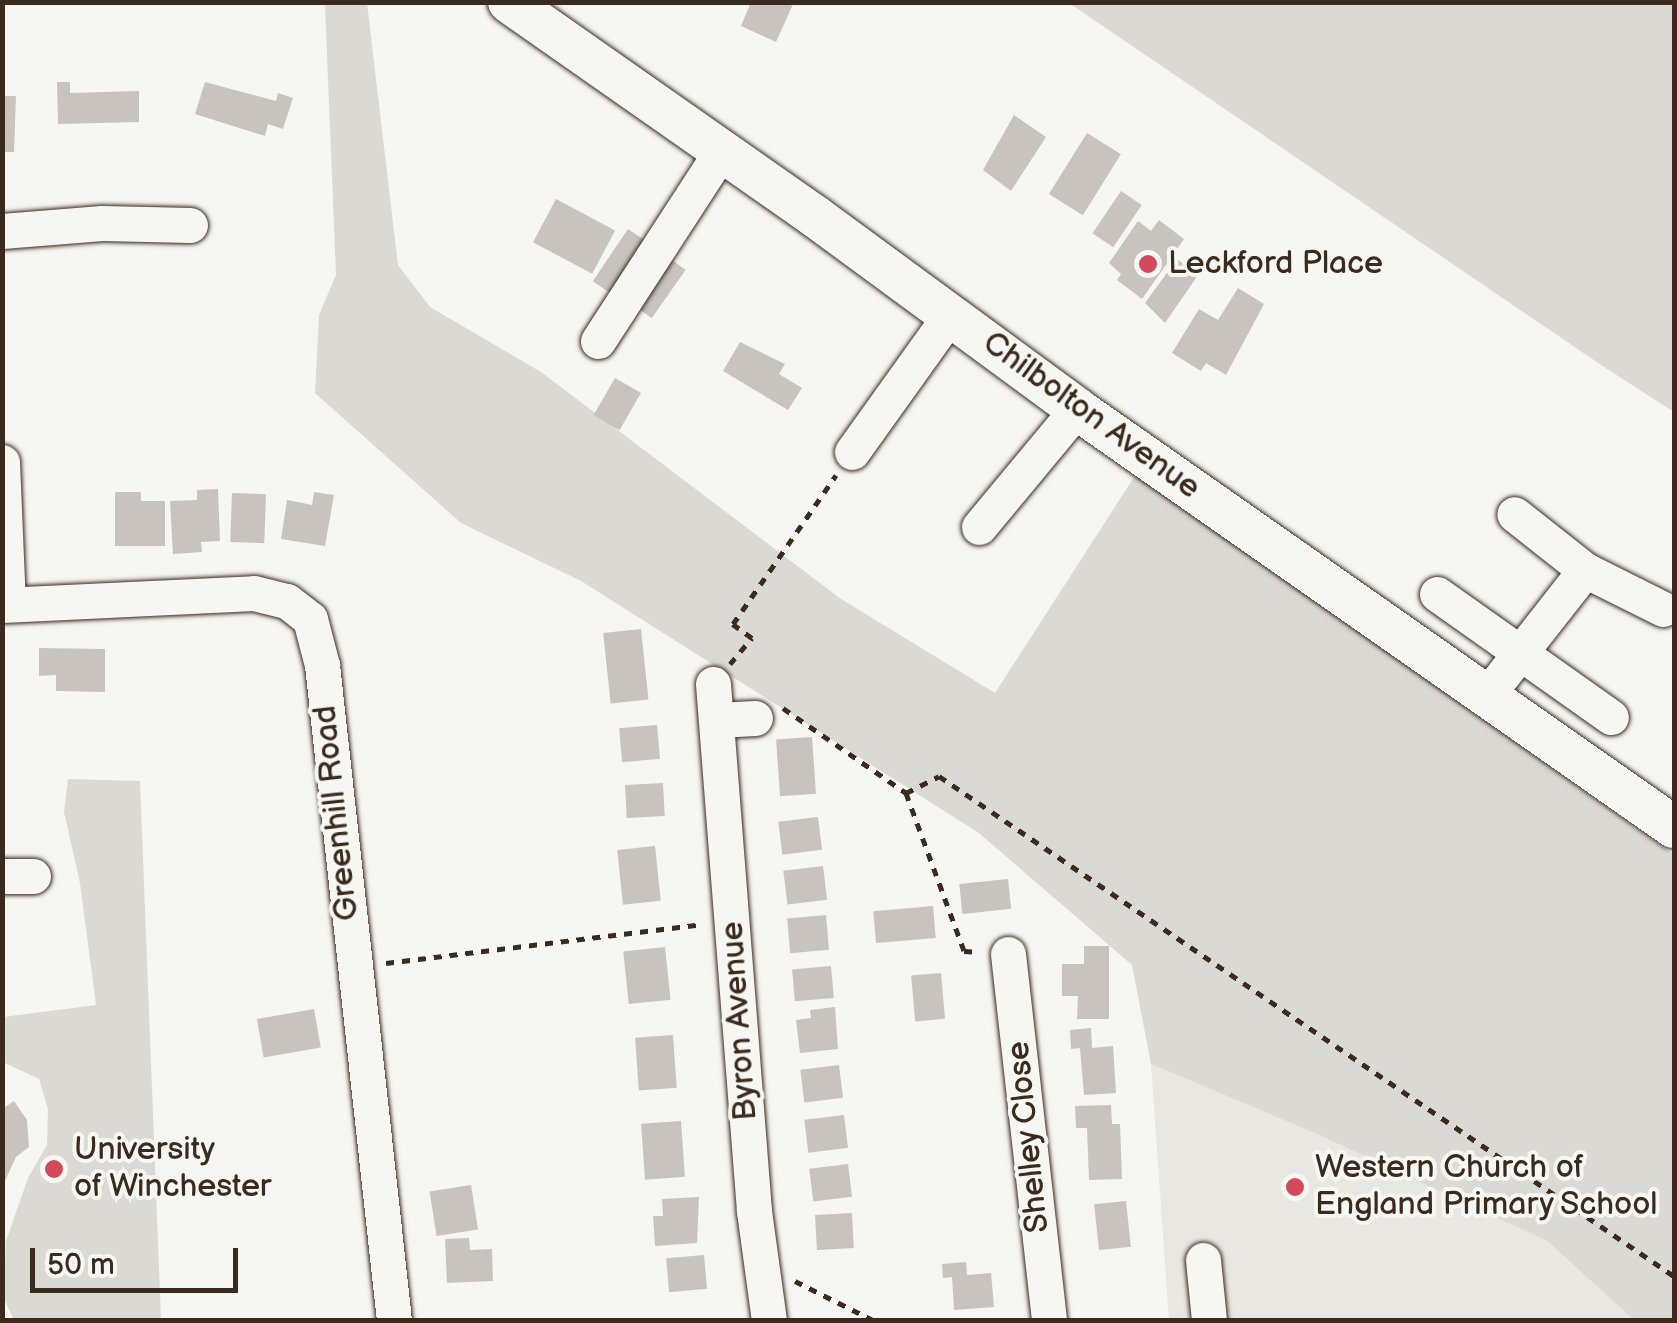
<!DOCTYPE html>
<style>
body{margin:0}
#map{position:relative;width:1677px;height:1323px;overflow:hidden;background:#f6f6f2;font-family:"Balsamiq Sans",sans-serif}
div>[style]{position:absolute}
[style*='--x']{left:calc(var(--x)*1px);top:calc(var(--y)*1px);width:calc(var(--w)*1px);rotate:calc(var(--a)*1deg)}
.built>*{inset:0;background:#e8e7e2}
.green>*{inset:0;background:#dad9d3}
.building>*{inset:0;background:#c8c3be;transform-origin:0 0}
.path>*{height:5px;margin-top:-2.5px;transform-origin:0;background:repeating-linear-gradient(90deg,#3b2a1e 0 8px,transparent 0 16px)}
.roads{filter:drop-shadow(0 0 2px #3b2a1e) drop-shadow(0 0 2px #3b2a1e)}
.minor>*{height:35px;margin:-17.5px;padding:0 17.5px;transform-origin:17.5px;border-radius:17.5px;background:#f6f6f2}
.major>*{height:42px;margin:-21px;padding:0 21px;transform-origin:21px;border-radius:21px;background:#f6f6f2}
.dots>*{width:28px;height:28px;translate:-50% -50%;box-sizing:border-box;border:5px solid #f6f6f2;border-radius:50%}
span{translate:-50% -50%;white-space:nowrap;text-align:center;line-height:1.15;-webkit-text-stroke:8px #f6f6f2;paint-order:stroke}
.poi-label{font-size:32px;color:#3b2a1e}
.left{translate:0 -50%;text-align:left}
.street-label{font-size:32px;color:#3b2a1e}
.frame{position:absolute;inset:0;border:5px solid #3b2a1e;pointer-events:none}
.scale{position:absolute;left:30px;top:1248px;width:208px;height:45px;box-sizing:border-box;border:5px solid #3b2a1e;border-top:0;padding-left:12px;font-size:30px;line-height:35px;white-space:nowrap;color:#3b2a1e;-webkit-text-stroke:8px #f6f6f2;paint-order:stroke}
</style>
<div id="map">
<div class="built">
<div style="clip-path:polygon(1151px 1064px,1317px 1134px,1547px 1241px,1634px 1320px,1169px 1320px)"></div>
</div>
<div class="green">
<div style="clip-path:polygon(367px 3px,398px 265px,430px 307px,541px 372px,841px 599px,995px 693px,1136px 474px,1674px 855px,1674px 1320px,1634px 1320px,1547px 1241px,1317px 1134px,1151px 1064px,1132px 965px,979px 833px,581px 581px,461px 523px,315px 393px,319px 315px,336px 275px,325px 5px)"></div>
<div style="clip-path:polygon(1069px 3px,1674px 3px,1674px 412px,1607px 369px)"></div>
<div style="clip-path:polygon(68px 779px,140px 781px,161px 1320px,14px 1320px,3px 1297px,6px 1241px,28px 1178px,47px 1145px,48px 1109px,39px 1079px,3px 1062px,3px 1017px,96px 1005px,80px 883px,64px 812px)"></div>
</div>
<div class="building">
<div style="clip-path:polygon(751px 2px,794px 2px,776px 42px,741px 26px)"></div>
<div style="clip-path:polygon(57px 82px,70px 82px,70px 93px,139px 91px,139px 122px,58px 124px)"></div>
<div style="clip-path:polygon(205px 82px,276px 101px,278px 93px,293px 98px,283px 129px,268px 124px,265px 136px,195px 114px)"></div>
<div style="clip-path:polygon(2px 96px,16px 96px,14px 152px,2px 152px)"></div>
<div style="clip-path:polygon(1014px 115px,1046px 137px,1011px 191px,983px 170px)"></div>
<div style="left:1087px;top:133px;width:40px;height:72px;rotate:32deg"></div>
<div style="left:1121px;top:191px;width:25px;height:51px;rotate:34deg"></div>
<div style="left:556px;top:199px;width:67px;height:49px;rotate:28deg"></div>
<div style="clip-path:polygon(1159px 220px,1184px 239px,1142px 299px,1117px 280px,1121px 274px,1109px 263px,1138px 221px,1151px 231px)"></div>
<div style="left:628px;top:229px;width:25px;height:63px;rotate:34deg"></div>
<div style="left:666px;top:256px;width:24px;height:59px;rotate:35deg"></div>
<div style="clip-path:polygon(1177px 259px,1198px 275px,1165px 323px,1145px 303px)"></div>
<div style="clip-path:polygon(1238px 288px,1264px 304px,1226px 375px,1206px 363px,1201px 371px,1172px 353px,1199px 309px,1218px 320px)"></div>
<div style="clip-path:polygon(740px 342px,785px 364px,779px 374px,802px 388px,788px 410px,723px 371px)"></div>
<div style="left:615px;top:378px;width:30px;height:43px;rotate:30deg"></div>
<div style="clip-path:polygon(218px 489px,220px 541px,201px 542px,202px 552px,173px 554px,170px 501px,197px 500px,197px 490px)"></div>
<div style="clip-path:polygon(115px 492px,141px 492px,141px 501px,165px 501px,165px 546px,115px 546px)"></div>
<div style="clip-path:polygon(314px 492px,334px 495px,325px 546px,281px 539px,287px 500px,312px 505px)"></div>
<div style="left:232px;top:493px;width:34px;height:49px;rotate:2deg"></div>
<div style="left:641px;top:629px;width:71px;height:38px;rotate:84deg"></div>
<div style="clip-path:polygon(39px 648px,105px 649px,105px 692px,56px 691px,56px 675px,39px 676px)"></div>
<div style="left:657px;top:725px;width:34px;height:38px;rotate:85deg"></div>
<div style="left:812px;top:737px;width:57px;height:36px;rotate:86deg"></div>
<div style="left:663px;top:783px;width:33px;height:38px;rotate:87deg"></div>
<div style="left:818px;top:817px;width:33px;height:40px;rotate:83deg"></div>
<div style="left:655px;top:846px;width:55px;height:38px;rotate:84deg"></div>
<div style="left:823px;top:866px;width:34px;height:40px;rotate:83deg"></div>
<div style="left:1008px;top:879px;width:30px;height:49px;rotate:84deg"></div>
<div style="left:933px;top:906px;width:32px;height:60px;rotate:85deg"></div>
<div style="left:826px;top:915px;width:35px;height:39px;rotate:85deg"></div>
<div style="clip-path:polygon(1084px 946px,1109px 946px,1109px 1019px,1077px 1019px,1078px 996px,1062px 996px,1062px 964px,1084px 964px)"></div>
<div style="left:665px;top:947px;width:53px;height:42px;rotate:84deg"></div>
<div style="left:831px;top:966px;width:32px;height:39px;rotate:85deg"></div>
<div style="left:941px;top:973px;width:46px;height:30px;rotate:85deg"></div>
<div style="clip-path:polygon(835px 1007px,838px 1049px,800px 1053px,796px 1020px,811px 1018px,810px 1010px)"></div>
<div style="left:314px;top:1009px;width:39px;height:58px;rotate:80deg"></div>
<div style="clip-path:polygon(1091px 1028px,1092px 1048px,1113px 1046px,1116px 1093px,1084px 1095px,1080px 1048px,1071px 1049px,1070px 1030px)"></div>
<div style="left:673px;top:1035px;width:53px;height:38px;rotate:86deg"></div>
<div style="left:839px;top:1065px;width:33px;height:39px;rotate:83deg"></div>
<div style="clip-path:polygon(14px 1101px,27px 1120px,29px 1147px,16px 1157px,2px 1187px,2px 1109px)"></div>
<div style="clip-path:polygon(1111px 1105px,1112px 1124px,1120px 1124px,1122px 1179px,1089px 1180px,1087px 1128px,1076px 1128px,1075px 1106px)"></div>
<div style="left:844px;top:1115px;width:33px;height:40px;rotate:83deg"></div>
<div style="left:681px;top:1121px;width:56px;height:40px;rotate:86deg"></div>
<div style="left:848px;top:1164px;width:33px;height:39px;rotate:83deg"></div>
<div style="left:471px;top:1185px;width:45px;height:42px;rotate:81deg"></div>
<div style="clip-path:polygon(699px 1197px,697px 1243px,655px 1246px,653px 1216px,663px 1216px,662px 1199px)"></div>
<div style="left:1126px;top:1201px;width:46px;height:32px;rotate:84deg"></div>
<div style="left:852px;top:1213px;width:35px;height:37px;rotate:87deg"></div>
<div style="clip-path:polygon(469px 1238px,470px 1250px,492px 1249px,493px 1281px,447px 1283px,445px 1239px)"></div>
<div style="left:704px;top:1255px;width:34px;height:38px;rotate:85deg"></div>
<div style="clip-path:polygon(966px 1262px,967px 1275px,991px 1273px,994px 1307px,954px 1310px,952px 1277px,943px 1278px,942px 1264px)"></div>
</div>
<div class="path">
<div style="--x:730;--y:664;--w:34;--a:-50"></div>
<div style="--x:752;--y:638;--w:24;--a:-144"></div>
<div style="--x:733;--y:624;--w:181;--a:-55.3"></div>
<div style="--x:783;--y:708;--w:150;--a:34.6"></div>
<div style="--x:906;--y:793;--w:168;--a:69.8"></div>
<div style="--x:964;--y:951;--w:16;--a:4"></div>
<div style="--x:906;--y:793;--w:37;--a:-27"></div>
<div style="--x:939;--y:776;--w:889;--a:34.23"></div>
<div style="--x:386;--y:963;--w:318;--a:-7"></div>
<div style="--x:795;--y:1281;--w:87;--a:26.6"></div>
</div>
<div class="roads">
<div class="minor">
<div style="--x:2;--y:231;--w:100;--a:-4.6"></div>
<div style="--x:102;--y:223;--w:88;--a:1.3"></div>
<div style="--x:598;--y:341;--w:228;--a:-57"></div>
<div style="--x:852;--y:452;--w:168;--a:-54.4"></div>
<div style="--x:2;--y:462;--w:142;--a:87.6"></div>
<div style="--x:979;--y:527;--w:153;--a:-50.3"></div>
<div style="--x:1585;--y:570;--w:87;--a:26.6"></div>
<div style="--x:1437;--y:594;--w:213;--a:35.3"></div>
<div style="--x:2;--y:605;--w:252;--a:-2.7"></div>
<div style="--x:254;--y:593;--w:34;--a:14"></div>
<div style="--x:287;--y:601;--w:29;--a:38"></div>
<div style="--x:310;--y:619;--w:48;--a:75.4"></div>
<div style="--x:322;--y:665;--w:659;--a:83.73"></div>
<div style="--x:713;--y:684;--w:529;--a:85.55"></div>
<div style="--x:754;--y:1211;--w:110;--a:82.2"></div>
<div style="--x:1487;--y:695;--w:159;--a:-51.9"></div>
<div style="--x:1585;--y:570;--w:90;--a:-141.7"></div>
<div style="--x:717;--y:720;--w:38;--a:-3"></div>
<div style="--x:2;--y:876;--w:31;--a:0"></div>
<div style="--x:1008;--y:954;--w:368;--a:83.6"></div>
<div style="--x:1203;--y:1260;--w:60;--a:84.3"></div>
</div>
<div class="major">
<div style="--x:509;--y:2;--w:375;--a:35"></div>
<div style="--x:816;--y:217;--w:324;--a:36.3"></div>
<div style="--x:1077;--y:409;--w:729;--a:35"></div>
</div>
</div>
<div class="dots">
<div style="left:1148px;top:264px;background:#d1495b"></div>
<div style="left:54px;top:1169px;background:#d1495b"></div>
<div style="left:1295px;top:1187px;background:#d1495b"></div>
</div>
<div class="poi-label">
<span class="left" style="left:1168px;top:264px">Leckford Place</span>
<span class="left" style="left:74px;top:1169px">University<br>of Winchester</span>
<span class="left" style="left:1315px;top:1187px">Western Church of<br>England Primary School</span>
</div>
<div class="street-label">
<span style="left:1091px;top:416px;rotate:36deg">Chilbolton Avenue</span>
<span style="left:337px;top:813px;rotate:-96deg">Greenhill Road</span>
<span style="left:740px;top:1021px;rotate:-94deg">Byron Avenue</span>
<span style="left:1029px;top:1137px;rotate:-96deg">Shelley Close</span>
</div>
<div class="frame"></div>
<div class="scale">50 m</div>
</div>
